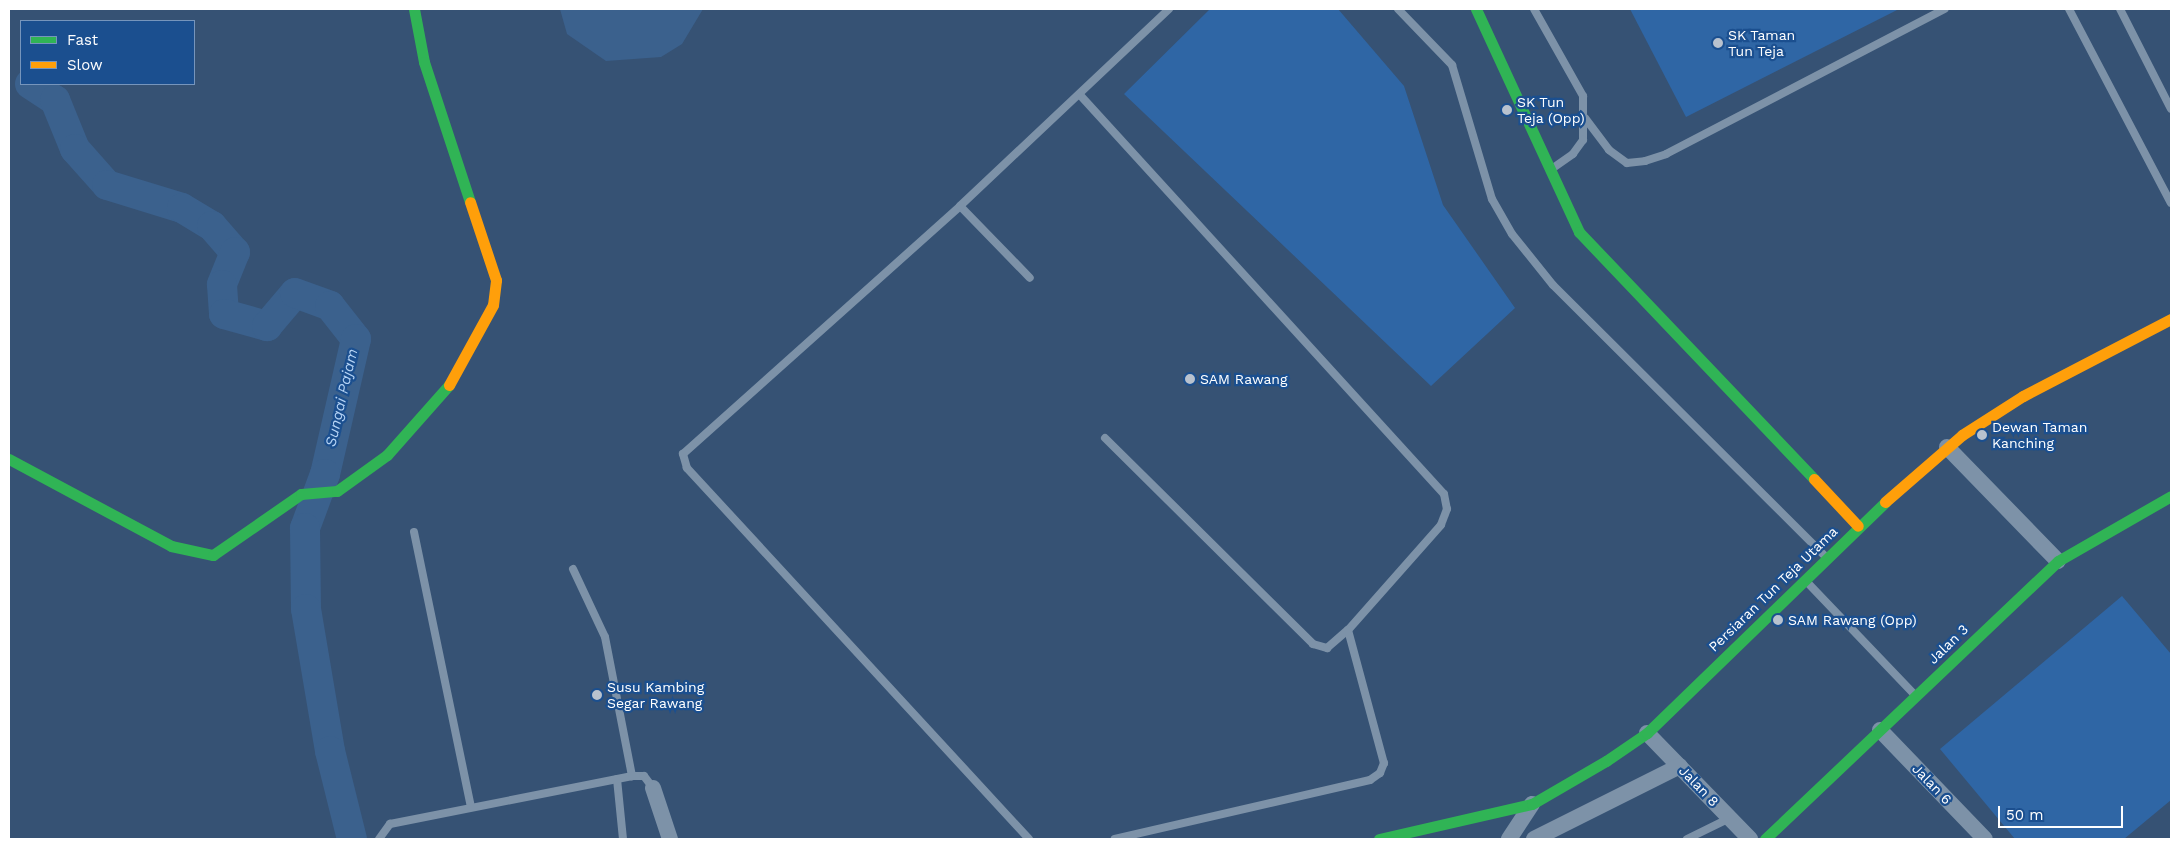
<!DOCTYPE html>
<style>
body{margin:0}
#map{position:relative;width:2180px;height:848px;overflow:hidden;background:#365274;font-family:"Work Sans",sans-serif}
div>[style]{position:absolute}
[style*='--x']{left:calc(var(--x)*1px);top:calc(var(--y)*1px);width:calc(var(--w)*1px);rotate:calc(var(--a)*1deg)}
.green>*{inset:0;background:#2f66a5}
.water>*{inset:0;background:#3b618d}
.river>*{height:30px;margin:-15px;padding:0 15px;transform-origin:15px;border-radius:15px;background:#3b618d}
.lane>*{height:8px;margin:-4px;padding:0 4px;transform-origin:4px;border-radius:4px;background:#7d92a8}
.street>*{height:16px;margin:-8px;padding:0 8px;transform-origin:8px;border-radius:8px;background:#7d92a8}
.fast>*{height:11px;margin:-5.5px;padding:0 5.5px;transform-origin:5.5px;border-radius:5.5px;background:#30b455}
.slow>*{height:11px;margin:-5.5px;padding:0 5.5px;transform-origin:5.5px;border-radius:5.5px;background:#ff9f0a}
.dots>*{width:14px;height:14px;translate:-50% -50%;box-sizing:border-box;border:2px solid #1b4f8f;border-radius:50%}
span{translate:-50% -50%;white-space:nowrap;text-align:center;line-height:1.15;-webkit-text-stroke:4.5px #1b4f8f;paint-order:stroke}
.poi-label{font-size:14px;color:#fff}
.left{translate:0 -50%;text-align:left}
.street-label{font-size:14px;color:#fff}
.water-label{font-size:15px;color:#b5d3f5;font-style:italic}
.frame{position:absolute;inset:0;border:10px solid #fff;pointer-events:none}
.legend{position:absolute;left:20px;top:20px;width:175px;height:65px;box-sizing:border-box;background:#1b4f8f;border:1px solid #7695bc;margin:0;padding:6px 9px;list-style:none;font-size:15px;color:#fff}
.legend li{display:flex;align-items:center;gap:10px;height:25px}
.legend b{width:25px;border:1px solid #7695bc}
.scale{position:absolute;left:1998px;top:806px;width:125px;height:22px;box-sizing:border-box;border:2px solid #fff;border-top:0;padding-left:6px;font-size:15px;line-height:18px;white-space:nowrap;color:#fff;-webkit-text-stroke:4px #1b4f8f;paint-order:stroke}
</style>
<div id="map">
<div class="green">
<div style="clip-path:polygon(1210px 9px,1338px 9px,1404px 86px,1443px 205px,1515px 308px,1431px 386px,1124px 94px)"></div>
<div style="clip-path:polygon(1630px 9px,1899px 9px,1686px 117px)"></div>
<div style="clip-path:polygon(2122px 596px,2171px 654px,2171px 800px,2124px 839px,2015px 839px,1940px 749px)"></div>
</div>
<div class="water">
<div style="clip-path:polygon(560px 9px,703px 9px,682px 44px,661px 57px,606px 61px,567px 34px)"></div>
</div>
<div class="river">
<div style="--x:30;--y:84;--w:30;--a:33"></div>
<div style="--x:55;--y:100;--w:53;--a:67.8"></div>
<div style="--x:75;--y:149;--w:48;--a:48.4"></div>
<div style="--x:107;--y:185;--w:78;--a:17"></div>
<div style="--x:182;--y:208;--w:35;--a:31"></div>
<div style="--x:212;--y:226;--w:35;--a:49"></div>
<div style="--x:235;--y:252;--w:35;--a:112"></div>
<div style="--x:222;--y:285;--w:29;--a:86"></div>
<div style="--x:224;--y:314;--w:45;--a:15.6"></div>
<div style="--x:267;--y:326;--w:43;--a:-49.7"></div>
<div style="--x:295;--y:293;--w:37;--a:20"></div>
<div style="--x:330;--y:306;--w:42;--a:51.8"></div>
<div style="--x:356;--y:339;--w:139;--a:102.9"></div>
<div style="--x:325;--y:474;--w:58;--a:110.3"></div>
<div style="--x:305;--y:528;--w:81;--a:89.3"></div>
<div style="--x:306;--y:609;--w:144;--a:80.4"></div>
<div style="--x:330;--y:751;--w:91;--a:76"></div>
</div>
<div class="lane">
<div style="--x:1398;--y:9;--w:78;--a:46"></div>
<div style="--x:1452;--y:65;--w:140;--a:73.4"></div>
<div style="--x:1492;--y:199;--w:40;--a:60.3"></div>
<div style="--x:1512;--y:234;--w:65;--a:51.2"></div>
<div style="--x:1553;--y:285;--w:383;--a:44.9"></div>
<div style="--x:1534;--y:9;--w:100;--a:60.6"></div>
<div style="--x:1583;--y:96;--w:44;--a:90"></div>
<div style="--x:1583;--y:140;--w:17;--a:126"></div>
<div style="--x:1573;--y:154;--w:24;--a:145"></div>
<div style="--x:2069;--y:9;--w:219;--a:62.3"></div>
<div style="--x:2120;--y:9;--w:112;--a:63"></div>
<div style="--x:1080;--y:95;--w:540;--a:47.63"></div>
<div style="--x:1444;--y:494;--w:15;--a:79"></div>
<div style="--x:1447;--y:509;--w:17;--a:111"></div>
<div style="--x:1441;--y:525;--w:140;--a:131.5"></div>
<div style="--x:1348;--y:630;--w:138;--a:74.9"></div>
<div style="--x:1384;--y:763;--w:11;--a:112"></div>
<div style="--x:1380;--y:773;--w:12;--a:145"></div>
<div style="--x:1370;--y:780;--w:262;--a:167"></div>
<div style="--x:1585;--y:118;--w:40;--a:53"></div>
<div style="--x:1609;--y:150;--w:22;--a:36"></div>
<div style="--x:1627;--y:163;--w:18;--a:-6"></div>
<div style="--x:1645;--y:161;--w:22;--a:-18"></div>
<div style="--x:1666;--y:154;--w:314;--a:-27.5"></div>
<div style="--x:960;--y:206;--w:100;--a:45.8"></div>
<div style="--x:1105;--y:438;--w:293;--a:44.7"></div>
<div style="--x:1313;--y:644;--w:15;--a:16"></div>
<div style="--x:1327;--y:648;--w:28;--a:-41"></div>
<div style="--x:414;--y:532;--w:281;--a:78.3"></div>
<div style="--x:573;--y:569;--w:75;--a:64.8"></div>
<div style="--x:605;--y:637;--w:142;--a:79"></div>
<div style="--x:1805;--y:580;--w:158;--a:46.3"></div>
<div style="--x:617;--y:779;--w:60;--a:84.3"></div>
<div style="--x:379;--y:839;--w:19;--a:-54"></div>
<div style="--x:390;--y:824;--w:247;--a:-11.2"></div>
<div style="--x:632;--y:776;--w:12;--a:0"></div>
<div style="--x:644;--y:776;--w:15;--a:53"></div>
<div style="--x:1029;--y:839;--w:505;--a:-132.67"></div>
<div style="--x:687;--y:468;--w:15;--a:-106"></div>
<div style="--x:683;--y:454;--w:372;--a:-41.8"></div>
<div style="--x:960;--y:206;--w:287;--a:-43.3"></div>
<div style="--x:1687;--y:839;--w:48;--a:-26"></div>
</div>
<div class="street">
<div style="--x:1947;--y:447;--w:159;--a:45.8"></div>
<div style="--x:1880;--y:730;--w:151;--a:46.1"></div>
<div style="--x:1647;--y:733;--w:148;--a:45.8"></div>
<div style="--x:653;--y:788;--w:54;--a:71.6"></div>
<div style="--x:1509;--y:839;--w:42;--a:-56.7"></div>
<div style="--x:1534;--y:839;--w:163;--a:-26.6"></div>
</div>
<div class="fast">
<div style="--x:414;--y:9;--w:54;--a:79.3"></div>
<div style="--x:424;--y:62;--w:147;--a:71.8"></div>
<div style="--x:1476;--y:9;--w:246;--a:65.2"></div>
<div style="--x:1579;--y:232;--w:341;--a:46.4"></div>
<div style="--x:9;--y:459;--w:184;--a:28.2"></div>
<div style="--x:171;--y:546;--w:43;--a:12.1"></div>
<div style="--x:213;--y:555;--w:107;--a:-34.7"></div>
<div style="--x:301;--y:494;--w:36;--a:-5"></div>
<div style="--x:337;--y:491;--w:62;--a:-35.8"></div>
<div style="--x:387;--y:455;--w:94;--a:-48.5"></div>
<div style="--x:1379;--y:839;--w:157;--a:-12.9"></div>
<div style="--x:1532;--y:804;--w:86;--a:-30.2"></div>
<div style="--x:1606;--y:761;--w:50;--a:-34.3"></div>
<div style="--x:1647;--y:733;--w:332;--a:-44.1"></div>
<div style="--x:1765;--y:839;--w:404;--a:-43.5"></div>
<div style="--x:2058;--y:561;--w:130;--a:-29.9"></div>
</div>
<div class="slow">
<div style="--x:449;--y:385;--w:91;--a:-61.2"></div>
<div style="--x:493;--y:305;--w:25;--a:-83"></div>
<div style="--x:496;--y:280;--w:82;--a:-108.4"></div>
<div style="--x:1814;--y:479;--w:64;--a:46.9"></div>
<div style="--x:1885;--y:502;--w:102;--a:-41"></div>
<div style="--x:1962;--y:435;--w:72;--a:-32.6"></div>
<div style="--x:2023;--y:396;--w:167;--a:-27.5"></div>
</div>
<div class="dots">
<div style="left:1718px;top:43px;background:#b9c2ce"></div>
<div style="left:1507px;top:110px;background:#b9c2ce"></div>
<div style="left:1190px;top:379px;background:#b9c2ce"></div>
<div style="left:1982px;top:435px;background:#b9c2ce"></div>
<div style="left:1778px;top:620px;background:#b9c2ce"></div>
<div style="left:597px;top:695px;background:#b9c2ce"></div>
</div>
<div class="poi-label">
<span class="left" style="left:1728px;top:43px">SK Taman<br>Tun Teja</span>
<span class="left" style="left:1517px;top:110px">SK Tun<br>Teja (Opp)</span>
<span class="left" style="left:1200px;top:379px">SAM Rawang</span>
<span class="left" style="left:1992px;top:435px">Dewan Taman<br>Kanching</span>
<span class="left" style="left:1788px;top:620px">SAM Rawang (Opp)</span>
<span class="left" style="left:607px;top:695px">Susu Kambing<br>Segar Rawang</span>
</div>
<div class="street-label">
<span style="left:1773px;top:589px;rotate:-44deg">Persiaran Tun Teja Utama</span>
<span style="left:1948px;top:644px;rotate:-44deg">Jalan 3</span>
<span style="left:1932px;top:784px;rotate:46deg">Jalan 6</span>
<span style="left:1699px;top:786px;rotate:46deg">Jalan 8</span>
</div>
<div class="water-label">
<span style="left:342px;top:398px;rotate:-77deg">Sungai Pajam</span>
</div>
<div class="frame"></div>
<ul class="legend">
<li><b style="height:6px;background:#30b455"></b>Fast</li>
<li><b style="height:6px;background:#ff9f0a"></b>Slow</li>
</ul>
<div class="scale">50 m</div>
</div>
